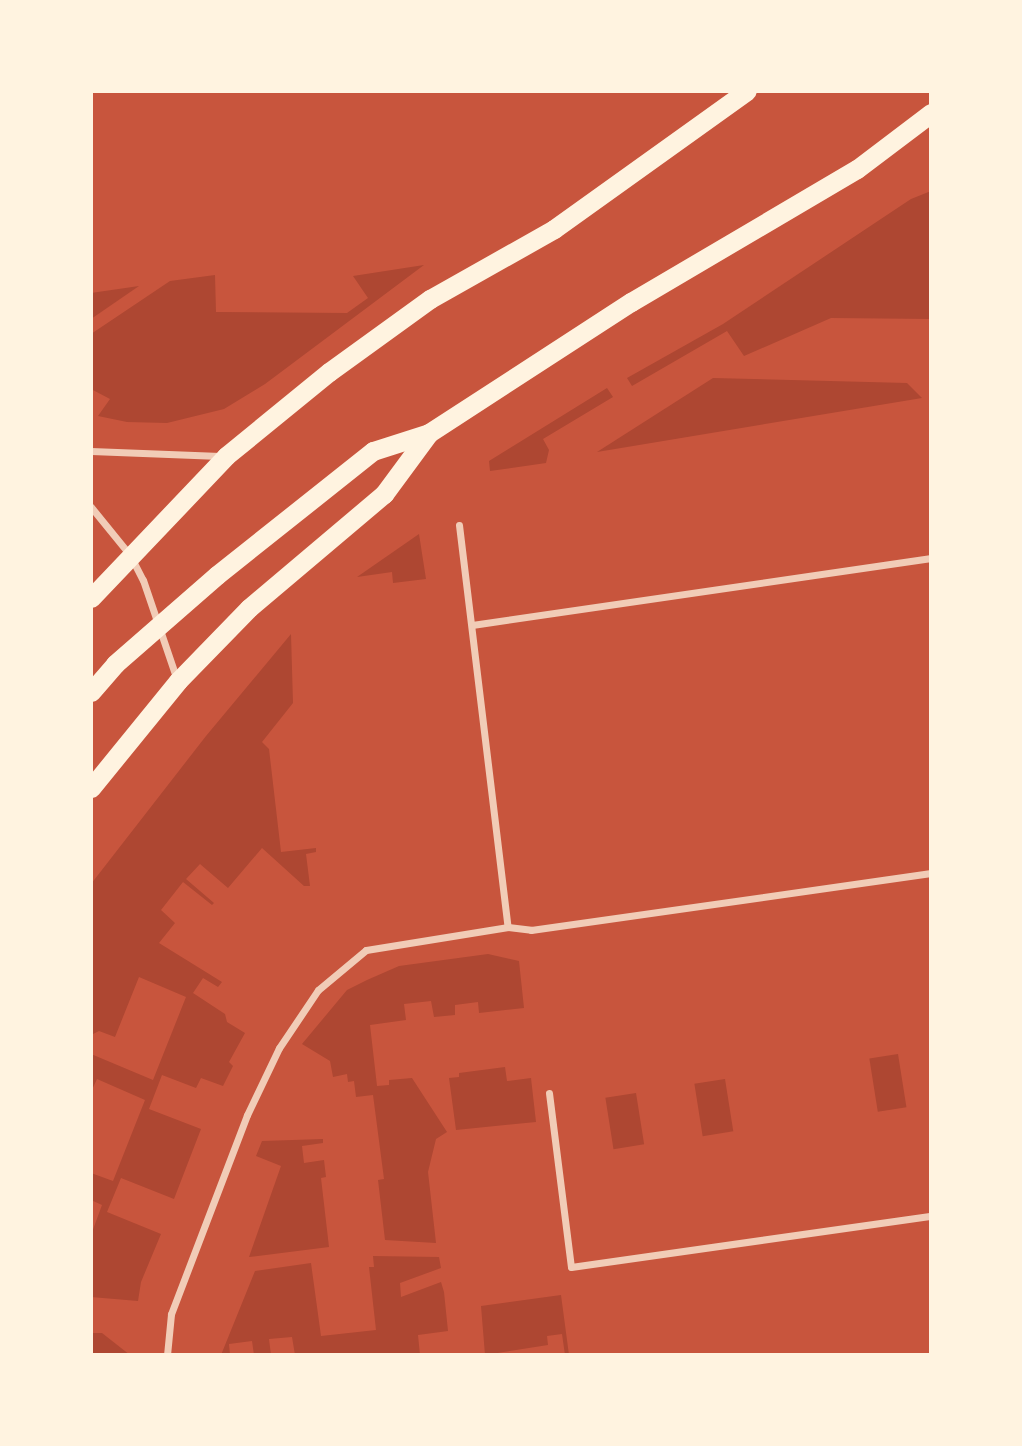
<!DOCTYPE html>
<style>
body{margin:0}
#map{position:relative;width:1022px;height:1446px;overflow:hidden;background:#c8553d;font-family:Lato,sans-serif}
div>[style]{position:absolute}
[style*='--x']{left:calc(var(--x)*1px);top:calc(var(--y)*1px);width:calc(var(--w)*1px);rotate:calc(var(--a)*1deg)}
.green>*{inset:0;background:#ae4732;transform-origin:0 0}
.minor>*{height:7px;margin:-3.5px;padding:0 3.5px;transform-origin:3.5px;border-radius:3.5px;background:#f1ccb7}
.trunk>*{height:19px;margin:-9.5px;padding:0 9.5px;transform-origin:9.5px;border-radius:9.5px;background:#fff3e0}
span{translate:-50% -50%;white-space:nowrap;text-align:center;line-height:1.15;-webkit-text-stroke:5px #fff3e0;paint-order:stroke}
.frame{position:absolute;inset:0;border:93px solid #fff3e0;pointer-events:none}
</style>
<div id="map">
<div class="green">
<div style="clip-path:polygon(931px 191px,931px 319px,831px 318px,744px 356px,727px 331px,632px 386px,627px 378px,723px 324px,911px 199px)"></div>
<div style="clip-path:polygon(424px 265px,265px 384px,224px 409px,167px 423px,127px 422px,98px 416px,110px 399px,91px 389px,91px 334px,170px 281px,215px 275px,216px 312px,347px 313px,368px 298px,353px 276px)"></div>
<div style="clip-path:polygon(139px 286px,91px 319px,91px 293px)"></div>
<div style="clip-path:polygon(713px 378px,907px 383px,922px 398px,597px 452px)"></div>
<div style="clip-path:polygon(607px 388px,613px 397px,543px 439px,549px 450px,546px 463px,490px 471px,489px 461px)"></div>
<div style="clip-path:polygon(419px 534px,426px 579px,393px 583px,392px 572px,357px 577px)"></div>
<div style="clip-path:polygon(291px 634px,293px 703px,262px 742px,269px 749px,281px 852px,316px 848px,316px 852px,306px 854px,310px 886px,304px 886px,262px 848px,228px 888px,200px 864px,186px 879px,214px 903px,212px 905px,183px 882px,161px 910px,175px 923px,159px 943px,222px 982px,218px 987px,203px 978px,193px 993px,225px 1014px,227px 1022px,245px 1033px,229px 1062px,233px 1066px,223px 1086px,201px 1078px,196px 1088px,162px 1075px,149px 1109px,201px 1129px,174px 1199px,121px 1178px,107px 1212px,161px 1234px,141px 1282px,138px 1301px,91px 1297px,91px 1235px,102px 1205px,91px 1200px,91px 1173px,113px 1181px,145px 1100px,97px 1079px,91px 1092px,91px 1054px,153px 1080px,186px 997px,139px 977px,115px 1037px,99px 1031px,91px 1035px,91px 884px,206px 736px)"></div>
<div style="clip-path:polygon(488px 954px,519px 961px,524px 1008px,479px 1013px,478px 1002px,455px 1005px,455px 1015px,434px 1017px,431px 1001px,404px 1004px,406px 1020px,370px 1025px,377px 1086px,389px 1085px,389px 1080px,412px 1078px,447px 1132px,436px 1139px,428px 1172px,436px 1243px,385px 1240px,378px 1180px,384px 1179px,373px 1095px,356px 1097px,354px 1081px,348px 1082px,347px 1074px,333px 1077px,330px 1061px,302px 1044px,347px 990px,367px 980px,399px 966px)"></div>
<div style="left:898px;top:1054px;width:54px;height:29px;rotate:81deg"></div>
<div style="clip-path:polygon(505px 1067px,507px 1081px,531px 1078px,536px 1122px,456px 1130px,449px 1078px,459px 1077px,459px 1073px)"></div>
<div style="left:725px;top:1079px;width:53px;height:31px;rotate:81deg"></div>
<div style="left:636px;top:1093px;width:52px;height:31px;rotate:81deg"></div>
<div style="clip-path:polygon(323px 1139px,323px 1143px,302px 1146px,304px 1163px,324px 1160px,326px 1177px,321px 1178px,329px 1247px,249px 1257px,281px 1166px,256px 1156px,262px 1141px)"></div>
<div style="clip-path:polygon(373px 1256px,439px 1257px,441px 1268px,400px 1283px,401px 1297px,441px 1282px,444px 1292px,448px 1331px,418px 1335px,420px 1355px,295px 1355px,292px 1337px,269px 1339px,271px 1355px,254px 1355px,252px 1341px,229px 1344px,230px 1355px,221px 1355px,255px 1271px,311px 1263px,321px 1336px,376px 1330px,369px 1267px,374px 1267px)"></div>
<div style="clip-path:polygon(561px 1295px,569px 1355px,565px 1355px,562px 1334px,547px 1336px,548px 1345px,485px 1355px,481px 1306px)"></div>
<div style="clip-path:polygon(91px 1333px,102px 1333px,130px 1355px,91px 1355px)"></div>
</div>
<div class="minor">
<div style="--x:91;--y:451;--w:129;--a:2.2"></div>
<div style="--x:91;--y:507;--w:62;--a:50.9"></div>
<div style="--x:130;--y:555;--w:28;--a:63"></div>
<div style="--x:143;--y:580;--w:106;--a:71.2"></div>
<div style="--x:459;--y:525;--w:405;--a:83.1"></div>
<div style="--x:472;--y:625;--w:464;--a:-8.3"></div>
<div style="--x:549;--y:1093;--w:175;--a:82.8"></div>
<div style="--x:571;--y:1267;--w:364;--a:-8.1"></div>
<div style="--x:167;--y:1355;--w:41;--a:-84.4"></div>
<div style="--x:171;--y:1314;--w:213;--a:-69.1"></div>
<div style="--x:247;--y:1115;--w:74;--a:-64.5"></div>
<div style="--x:279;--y:1048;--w:70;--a:-56.1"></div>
<div style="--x:318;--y:990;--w:62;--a:-39.8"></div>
<div style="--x:366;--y:950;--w:144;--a:-9.2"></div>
<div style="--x:508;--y:927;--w:23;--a:7"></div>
<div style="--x:531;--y:930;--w:404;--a:-8.1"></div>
</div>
<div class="trunk">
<div style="--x:91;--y:598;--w:196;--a:-46.4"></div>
<div style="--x:226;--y:456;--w:133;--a:-39.2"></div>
<div style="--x:329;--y:372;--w:125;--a:-35.9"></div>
<div style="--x:430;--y:299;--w:142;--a:-29.4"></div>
<div style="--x:554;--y:229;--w:237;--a:-35.6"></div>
<div style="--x:91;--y:692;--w:37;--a:-49"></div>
<div style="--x:115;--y:664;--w:135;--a:-41.1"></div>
<div style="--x:217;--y:575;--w:199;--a:-38.5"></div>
<div style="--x:373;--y:451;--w:59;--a:-17.8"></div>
<div style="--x:91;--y:788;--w:138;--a:-50.9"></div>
<div style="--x:178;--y:681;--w:102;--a:-45.8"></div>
<div style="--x:249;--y:608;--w:177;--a:-40.2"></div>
<div style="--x:384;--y:494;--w:76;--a:-53.6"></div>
<div style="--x:429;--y:433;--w:241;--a:-33"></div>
<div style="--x:631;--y:302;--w:262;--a:-30.5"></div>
<div style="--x:857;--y:169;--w:93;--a:-37.1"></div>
</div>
<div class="frame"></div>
</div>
